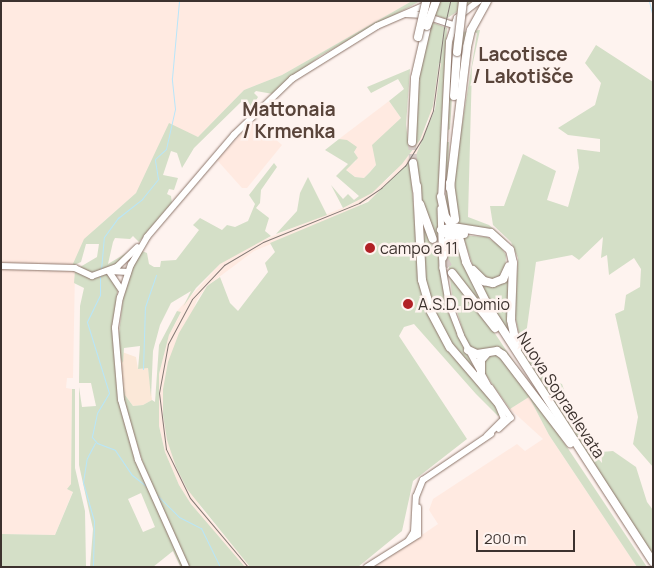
<!DOCTYPE html>
<meta charset="utf-8">
<style>
body{margin:0}
#map{position:relative;width:654px;height:568px;overflow:hidden;background:#fef3ef;font-family:Manrope,sans-serif}
div>[style]{position:absolute}
[style*='--x']{left:calc(var(--x)*1px);top:calc(var(--y)*1px);width:calc(var(--w)*1px);rotate:calc(var(--a)*1deg)}
.commercial>*{inset:0;background:#fbe8d8}
.built>*{inset:0;background:#ffeae1}
.green>*{inset:0;background:#d4dfc7}
.stream>*{height:1px;margin:-0.5px;padding:0 0.5px;transform-origin:0.5px;border-radius:0.5px;background:#b8e6fa}
.highway-tunnel>*{height:8px;margin-top:-4px;transform-origin:0;background:repeating-linear-gradient(90deg,#d7ccc8 0 8px,transparent 0 12px)}
.roads{filter:drop-shadow(0 0 1px #8d766b) drop-shadow(0 0 1px #8d766b)}
.secondary>*{height:5.5px;margin:-2.75px;padding:0 2.75px;transform-origin:2.75px;border-radius:2.75px;background:#fff}
.highway>*{height:8px;margin:-4px;padding:0 4px;transform-origin:4px;border-radius:4px;background:#fff}
.rail>*{height:1px;margin:-0.5px;padding:0 0.5px;transform-origin:0.5px;border-radius:0.5px;background:#847975}
.bridges{filter:drop-shadow(0 0 1px #8d766b) drop-shadow(0 0 1px #8d766b)}
.highway-bridge>*{height:8px;margin:-4px;padding:0 4px;transform-origin:4px;border-radius:4px;background:#fff}
.dots>*{width:14px;height:14px;translate:-50% -50%;box-sizing:border-box;border:2px solid #fef3ef;border-radius:50%}
span{translate:-50% -50%;white-space:nowrap;text-align:center;line-height:1.15;-webkit-text-stroke:5px #fef3ef;paint-order:stroke}
.poi-label{font-size:16px;color:#3c322e}
.left{translate:0 -50%;text-align:left}
.street-label{font-size:16px;color:#3c322e}
.quarter-label{font-size:19px;color:#59443a;font-weight:700}
.frame{position:absolute;inset:0;border:2px solid #3c322e;pointer-events:none}
.scale{position:absolute;left:476px;top:530px;width:99px;height:22px;box-sizing:border-box;border:2px solid #3c322e;border-top:0;padding-left:6px;font-size:15px;line-height:18px;white-space:nowrap;color:#3c322e;-webkit-text-stroke:4px #fef3ef;paint-order:stroke}
</style>
<div id="map">
<div class="commercial">
<div style="clip-path:polygon(117px 352px,123px 361px,122px 352px,136px 357px,138px 369px,148px 367px,152px 400px,143px 405px,133px 406px,125px 395px)"></div>
</div>
<div class="built">
<div style="clip-path:polygon(1px 1px,412px 1px,282px 75px,244px 90px,198px 137px,180px 130px,136px 193px,94px 230px,72px 266px,1px 264px)"></div>
<div style="clip-path:polygon(439px 63px,442px 63px,438px 94px,426px 135px,416px 155px,378px 195px,344px 214px,254px 251px,207px 286px,197px 300px,163px 389px,167px 440px,201px 508px,250px 567px,245px 567px,191px 504px,179px 485px,165px 452px,159px 426px,159px 374px,169px 335px,181px 313px,177px 311px,220px 264px,246px 247px,352px 204px,388px 179px,415px 148px,428px 123px)"></div>
<div style="clip-path:polygon(389px 101px,401px 118px,375px 152px,376px 165px,364px 178px,355px 177px,345px 169px,356px 161px,354px 149px,339px 139px)"></div>
<div style="clip-path:polygon(254px 120px,282px 145px,247px 188px,242px 188px,217px 160px)"></div>
<div style="clip-path:polygon(1px 268px,75px 270px,73px 378px,67px 378px,66px 388px,72px 389px,71px 484px,68px 489px,73px 491px,55px 535px,1px 534px)"></div>
<div style="clip-path:polygon(529px 397px,549px 435px,637px 567px,375px 567px,438px 524px,429px 510px,433px 499px,517px 444px,525px 451px,543px 439px,510px 409px)"></div>
</div>
<div class="green">
<div style="clip-path:polygon(evenodd,412px 1px,420px 1px,320px 56px,273px 94px,256px 91px,254px 93px,258px 97px,255px 102px,258px 107px,253px 111px,246px 100px,242px 101px,194px 148px,182px 168px,177px 153px,171px 151px,163px 175px,178px 178px,174px 190px,169px 189px,167px 194px,171px 196px,172px 203px,139px 242px,133px 236px,130px 239px,115px 238px,113px 242px,108px 264px,133px 249px,122px 261px,105px 270px,118px 286px,113px 332px,118px 397px,133px 450px,184px 567px,180px 566px,173px 551px,153px 567px,90px 567px,93px 529px,79px 465px,79px 387px,82px 407px,96px 406px,91px 383px,79px 383px,80px 306px,84px 288px,74px 283px,75px 270px,97px 257px,99px 244px,86px 244px,81px 262px,72px 266px,84px 239px,136px 193px,169px 123px,198px 137px,244px 90px,282px 75px,412px 1px,141px 493px,155px 527px,143px 532px,128px 499px,141px 493px)"></div>
<div style="clip-path:polygon(442px 1px,473px 1px,446px 19px,433px 14px,435px 4px)"></div>
<div style="clip-path:polygon(426px 20px,447px 28px,438px 195px,439px 265px,448px 312px,477px 374px,463px 361px,436px 321px,423px 269px,423px 207px,410px 163px,416px 236px,432px 319px,502px 413px,498px 416px,476px 394px,414px 324px,404px 327px,399px 336px,467px 439px,413px 481px,402px 531px,358px 567px,250px 567px,187px 489px,176px 467px,167px 440px,163px 415px,163px 389px,168px 362px,179px 333px,207px 286px,220px 277px,230px 303px,238px 311px,268px 272px,265px 263px,275px 252px,270px 243px,368px 202px,416px 155px,435px 109px,441px 63px,439px 63px,433px 106px,420px 140px,402px 164px,372px 193px,343px 208px,331px 185px,343px 199px,348px 194px,354px 200px,359px 196px,336px 176px,348px 164px,325px 150px,339px 139px,347px 140px,357px 147px,354px 152px,358px 158px,346px 170px,355px 177px,364px 178px,370px 172px,376px 165px,372px 145px,401px 118px,389px 101px,404px 89px,398px 79px,371px 93px,367px 87px,410px 69px,406px 125px,409px 147px,412px 142px,415px 146px,416px 94px)"></div>
<div style="clip-path:polygon(480px 30px,472px 67px,468px 217px,489px 225px,506px 240px,511px 248px,514px 318px,519px 340px,551px 387px,553px 384px,519px 334px,515px 315px,518px 258px,511px 242px,493px 225px,490px 206px,504px 206px,523px 154px,556px 171px,547px 200px,568px 207px,579px 168px,577px 149px,600px 152px,600px 139px,568px 135px,558px 128px,595px 105px,601px 83px,585px 63px,596px 45px,653px 82px,653px 467px,633px 444px,638px 417px,615px 314px,624px 310px,626px 295px,640px 287px,641px 269px,634px 258px,609px 275px,607px 255px,601px 258px,603px 237px,579px 260px,572px 255px,536px 262px,525px 342px,544px 371px,553px 381px,562px 384px,572px 413px,601px 452px,613px 451px,636px 467px,647px 502px,653px 510px,653px 556px,521px 351px,514px 332px,510px 246px,495px 233px,461px 228px,449px 219px,446px 206px,446px 142px,449px 142px,448px 177px,452px 221px,459px 219px,453px 185px,457px 131px,462px 125px,477px 33px,473px 32px,459px 84px,455px 52px,450px 129px,447px 131px,453px 41px,460px 32px)"></div>
<div style="clip-path:polygon(274px 163px,277px 167px,261px 190px,260px 203px,256px 208px,269px 218px,265px 231px,271px 236px,220px 264px,196px 288px,183px 307px,191px 291px,171px 303px,160px 325px,153px 351px,151px 397px,148px 368px,138px 369px,140px 346px,124px 348px,123px 363px,117px 352px,123px 298px,132px 268px,142px 251px,147px 253px,149px 264px,154px 267px,160px 267px,161px 261px,176px 260px,199px 230px,193px 225px,200px 218px,222px 230px,227px 225px,235px 227px,248px 221px,255px 204px,249px 195px)"></div>
<div style="clip-path:polygon(308px 177px,327px 215px,276px 234px,297px 211px,300px 193px)"></div>
<div style="clip-path:polygon(459px 235px,487px 237px,500px 246px,506px 255px,505px 275px,496px 281px,486px 280px,473px 266px,463px 236px,456px 237px,469px 275px,491px 319px,454px 272px,450px 274px,472px 307px,486px 320px,530px 386px,505px 355px,491px 349px,481px 352px,471px 350px,464px 335px,452px 294px,447px 254px,450px 241px)"></div>
<div style="clip-path:polygon(510px 271px,513px 341px,475px 276px,488px 284px)"></div>
<div style="clip-path:polygon(177px 311px,181px 312px,169px 335px,159px 374px,159px 426px,165px 452px,179px 485px,191px 504px,245px 567px,188px 567px,143px 463px,124px 403px,118px 361px,125px 395px,133px 406px,143px 405px,152px 400px,155px 402px,159px 345px)"></div>
<div style="clip-path:polygon(493px 354px,500px 356px,539px 405px,647px 567px,637px 567px,549px 435px,529px 397px,510px 409px,483px 371px,482px 361px)"></div>
<div style="clip-path:polygon(72px 389px,75px 389px,75px 468px,85px 511px,86px 567px,1px 567px,1px 534px,55px 535px,73px 492px,67px 489px,71px 484px)"></div>
</div>
<div class="stream">
<div style="--x:649;--y:1;--w:16;--a:76"></div>
<div style="--x:101;--y:270;--w:33;--a:-85"></div>
<div style="--x:104;--y:237;--w:24;--a:-54"></div>
<div style="--x:118;--y:218;--w:31;--a:-38"></div>
<div style="--x:142;--y:199;--w:26;--a:-51"></div>
<div style="--x:158;--y:179;--w:20;--a:-99"></div>
<div style="--x:155;--y:159;--w:15;--a:-42"></div>
<div style="--x:166;--y:149;--w:41;--a:-77.3"></div>
<div style="--x:175;--y:109;--w:31;--a:-96"></div>
<div style="--x:172;--y:78;--w:77;--a:-84.8"></div>
<div style="--x:100;--y:276;--w:19;--a:90"></div>
<div style="--x:100;--y:295;--w:30;--a:116"></div>
<div style="--x:87;--y:322;--w:74;--a:72.8"></div>
<div style="--x:109;--y:393;--w:23;--a:121"></div>
<div style="--x:97;--y:413;--w:25;--a:102"></div>
<div style="--x:92;--y:437;--w:8;--a:50"></div>
<div style="--x:97;--y:443;--w:19;--a:21"></div>
<div style="--x:115;--y:450;--w:30;--a:56"></div>
<div style="--x:132;--y:475;--w:18;--a:38"></div>
<div style="--x:143;--y:369;--w:62;--a:-88.2"></div>
<div style="--x:145;--y:307;--w:34;--a:-71"></div>
<div style="--x:157;--y:495;--w:31;--a:45"></div>
<div style="--x:179;--y:517;--w:25;--a:27"></div>
<div style="--x:201;--y:528;--w:43;--a:64"></div>
<div style="--x:93;--y:567;--w:46;--a:-88.8"></div>
<div style="--x:94;--y:521;--w:41;--a:-105.8"></div>
<div style="--x:83;--y:482;--w:24;--a:-81"></div>
<div style="--x:87;--y:458;--w:17;--a:-62"></div>
</div>
<div class="highway-tunnel">
<div style="--x:412;--y:142;--w:21;--a:87"></div>
<div style="--x:433;--y:239;--w:39;--a:61"></div>
</div>
<div class="roads">
<div class="secondary">
<div style="--x:406;--y:14;--w:17;--a:3"></div>
<div style="--x:423;--y:15;--w:32;--a:18"></div>
<div style="--x:441;--y:200;--w:158;--a:-87.1"></div>
<div style="--x:449;--y:42;--w:25;--a:-72"></div>
<div style="--x:457;--y:18;--w:28;--a:-38"></div>
<div style="--x:441;--y:209;--w:59;--a:88.1"></div>
<div style="--x:443;--y:268;--w:36;--a:80"></div>
<div style="--x:449;--y:303;--w:34;--a:69"></div>
<div style="--x:461;--y:335;--w:65;--a:61.5"></div>
<div style="--x:1;--y:266;--w:74;--a:1.5"></div>
<div style="--x:75;--y:268;--w:19;--a:25"></div>
<div style="--x:92;--y:276;--w:27;--a:-20"></div>
<div style="--x:117;--y:267;--w:28;--a:-44"></div>
<div style="--x:109;--y:271;--w:23;--a:56"></div>
<div style="--x:109;--y:271;--w:19;--a:3"></div>
<div style="--x:491;--y:388;--w:36;--a:56"></div>
<div style="--x:511;--y:418;--w:16;--a:137"></div>
<div style="--x:487;--y:436;--w:24;--a:-45"></div>
<div style="--x:504;--y:419;--w:21;--a:-113"></div>
<div style="--x:409;--y:540;--w:9;--a:-58"></div>
<div style="--x:414;--y:532;--w:35;--a:-87"></div>
<div style="--x:416;--y:497;--w:18;--a:-68"></div>
<div style="--x:423;--y:480;--w:82;--a:-34.1"></div>
<div style="--x:186;--y:567;--w:117;--a:-114.2"></div>
<div style="--x:138;--y:460;--w:62;--a:-105.8"></div>
<div style="--x:121;--y:400;--w:72;--a:-94.8"></div>
<div style="--x:115;--y:328;--w:30;--a:-81"></div>
<div style="--x:120;--y:298;--w:35;--a:-72"></div>
<div style="--x:131;--y:265;--w:32;--a:-60"></div>
<div style="--x:147;--y:237;--w:134;--a:-49.5"></div>
<div style="--x:234;--y:135;--w:81;--a:-44"></div>
<div style="--x:292;--y:79;--w:100;--a:-31.9"></div>
<div style="--x:377;--y:26;--w:63;--a:-23.3"></div>
<div style="--x:367;--y:567;--w:60;--a:-32.1"></div>
<div style="--x:418;--y:535;--w:27;--a:-90"></div>
</div>
<div class="highway">
<div style="--x:454;--y:96;--w:44;--a:-86.1"></div>
<div style="--x:412;--y:142;--w:64;--a:-87.3"></div>
<div style="--x:415;--y:78;--w:53;--a:-77"></div>
<div style="--x:413;--y:163;--w:27;--a:82"></div>
<div style="--x:450;--y:183;--w:37;--a:82"></div>
<div style="--x:417;--y:186;--w:94;--a:87"></div>
<div style="--x:422;--y:280;--w:33;--a:74"></div>
<div style="--x:431;--y:312;--w:40;--a:62"></div>
<div style="--x:450;--y:347;--w:74;--a:49.4"></div>
<div style="--x:450;--y:188;--w:142;--a:-83.1"></div>
<div style="--x:467;--y:47;--w:17;--a:-77"></div>
<div style="--x:471;--y:30;--w:33;--a:-61"></div>
<div style="--x:441;--y:197;--w:19;--a:78"></div>
<div style="--x:445;--y:216;--w:14;--a:54"></div>
<div style="--x:453;--y:227;--w:38;--a:9"></div>
<div style="--x:491;--y:233;--w:25;--a:42"></div>
<div style="--x:510;--y:250;--w:13;--a:77"></div>
<div style="--x:513;--y:263;--w:57;--a:92"></div>
<div style="--x:511;--y:320;--w:29;--a:78"></div>
<div style="--x:420;--y:204;--w:37;--a:70"></div>
<div style="--x:453;--y:227;--w:12;--a:166"></div>
<div style="--x:441;--y:230;--w:7;--a:34"></div>
<div style="--x:447;--y:234;--w:17;--a:0"></div>
<div style="--x:459;--y:237;--w:26;--a:74"></div>
<div style="--x:466;--y:262;--w:54;--a:63.4"></div>
<div style="--x:490;--y:310;--w:300;--a:57.1"></div>
<div style="--x:443;--y:257;--w:16;--a:-75"></div>
<div style="--x:447;--y:242;--w:10;--a:-45"></div>
<div style="--x:473;--y:270;--w:16;--a:45"></div>
<div style="--x:484;--y:281;--w:9;--a:13"></div>
<div style="--x:493;--y:283;--w:11;--a:-22"></div>
<div style="--x:503;--y:279;--w:14;--a:-65"></div>
<div style="--x:452;--y:273;--w:70;--a:52"></div>
<div style="--x:468;--y:350;--w:10;--a:24"></div>
<div style="--x:477;--y:354;--w:20;--a:-9"></div>
<div style="--x:497;--y:351;--w:7;--a:34"></div>
<div style="--x:503;--y:355;--w:111;--a:52.7"></div>
<div style="--x:481;--y:373;--w:13;--a:-90"></div>
<div style="--x:481;--y:360;--w:9;--a:-49"></div>
</div>
</div>
<div class="rail">
<div style="--x:248;--y:567;--w:90;--a:-130"></div>
<div style="--x:190;--y:498;--w:55;--a:-116.1"></div>
<div style="--x:166;--y:449;--w:56;--a:-97.1"></div>
<div style="--x:159;--y:393;--w:50;--a:-79.6"></div>
<div style="--x:168;--y:344;--w:51;--a:-61.9"></div>
<div style="--x:192;--y:299;--w:47;--a:-46.7"></div>
<div style="--x:224;--y:265;--w:45;--a:-30.5"></div>
<div style="--x:263;--y:242;--w:104;--a:-22.1"></div>
<div style="--x:359;--y:203;--w:27;--a:-34"></div>
<div style="--x:381;--y:188;--w:33;--a:-43"></div>
<div style="--x:405;--y:166;--w:32;--a:-58"></div>
<div style="--x:422;--y:139;--w:31;--a:-69"></div>
<div style="--x:433;--y:110;--w:83;--a:-82.4"></div>
<div style="--x:444;--y:28;--w:28;--a:-77"></div>
</div>
<div class="bridges">
<div class="highway-bridge">
<div style="--x:427;--y:26;--w:27;--a:-70"></div>
<div style="--x:418;--y:37;--w:37;--a:-77"></div>
<div style="--x:457;--y:52;--w:51;--a:-83.3"></div>
</div>
</div>
<div class="dots">
<div style="left:370px;top:248px;background:#b12025"></div>
<div style="left:408px;top:304px;background:#b12025"></div>
</div>
<div class="poi-label">
<span class="left" style="left:380px;top:248px">campo a 11</span>
<span class="left" style="left:418px;top:304px">A.S.D. Domio</span>
</div>
<div class="street-label">
<span style="left:561px;top:395px;rotate:57deg">Nuova Sopraelevata</span>
</div>
<div class="quarter-label">
<span style="left:523px;top:66px">Lacotisce<br>/ Lakotišče</span>
<span style="left:289px;top:121px">Mattonaia<br>/ Krmenka</span>
</div>
<div class="frame"></div>
<div class="scale">200 m</div>
</div>
